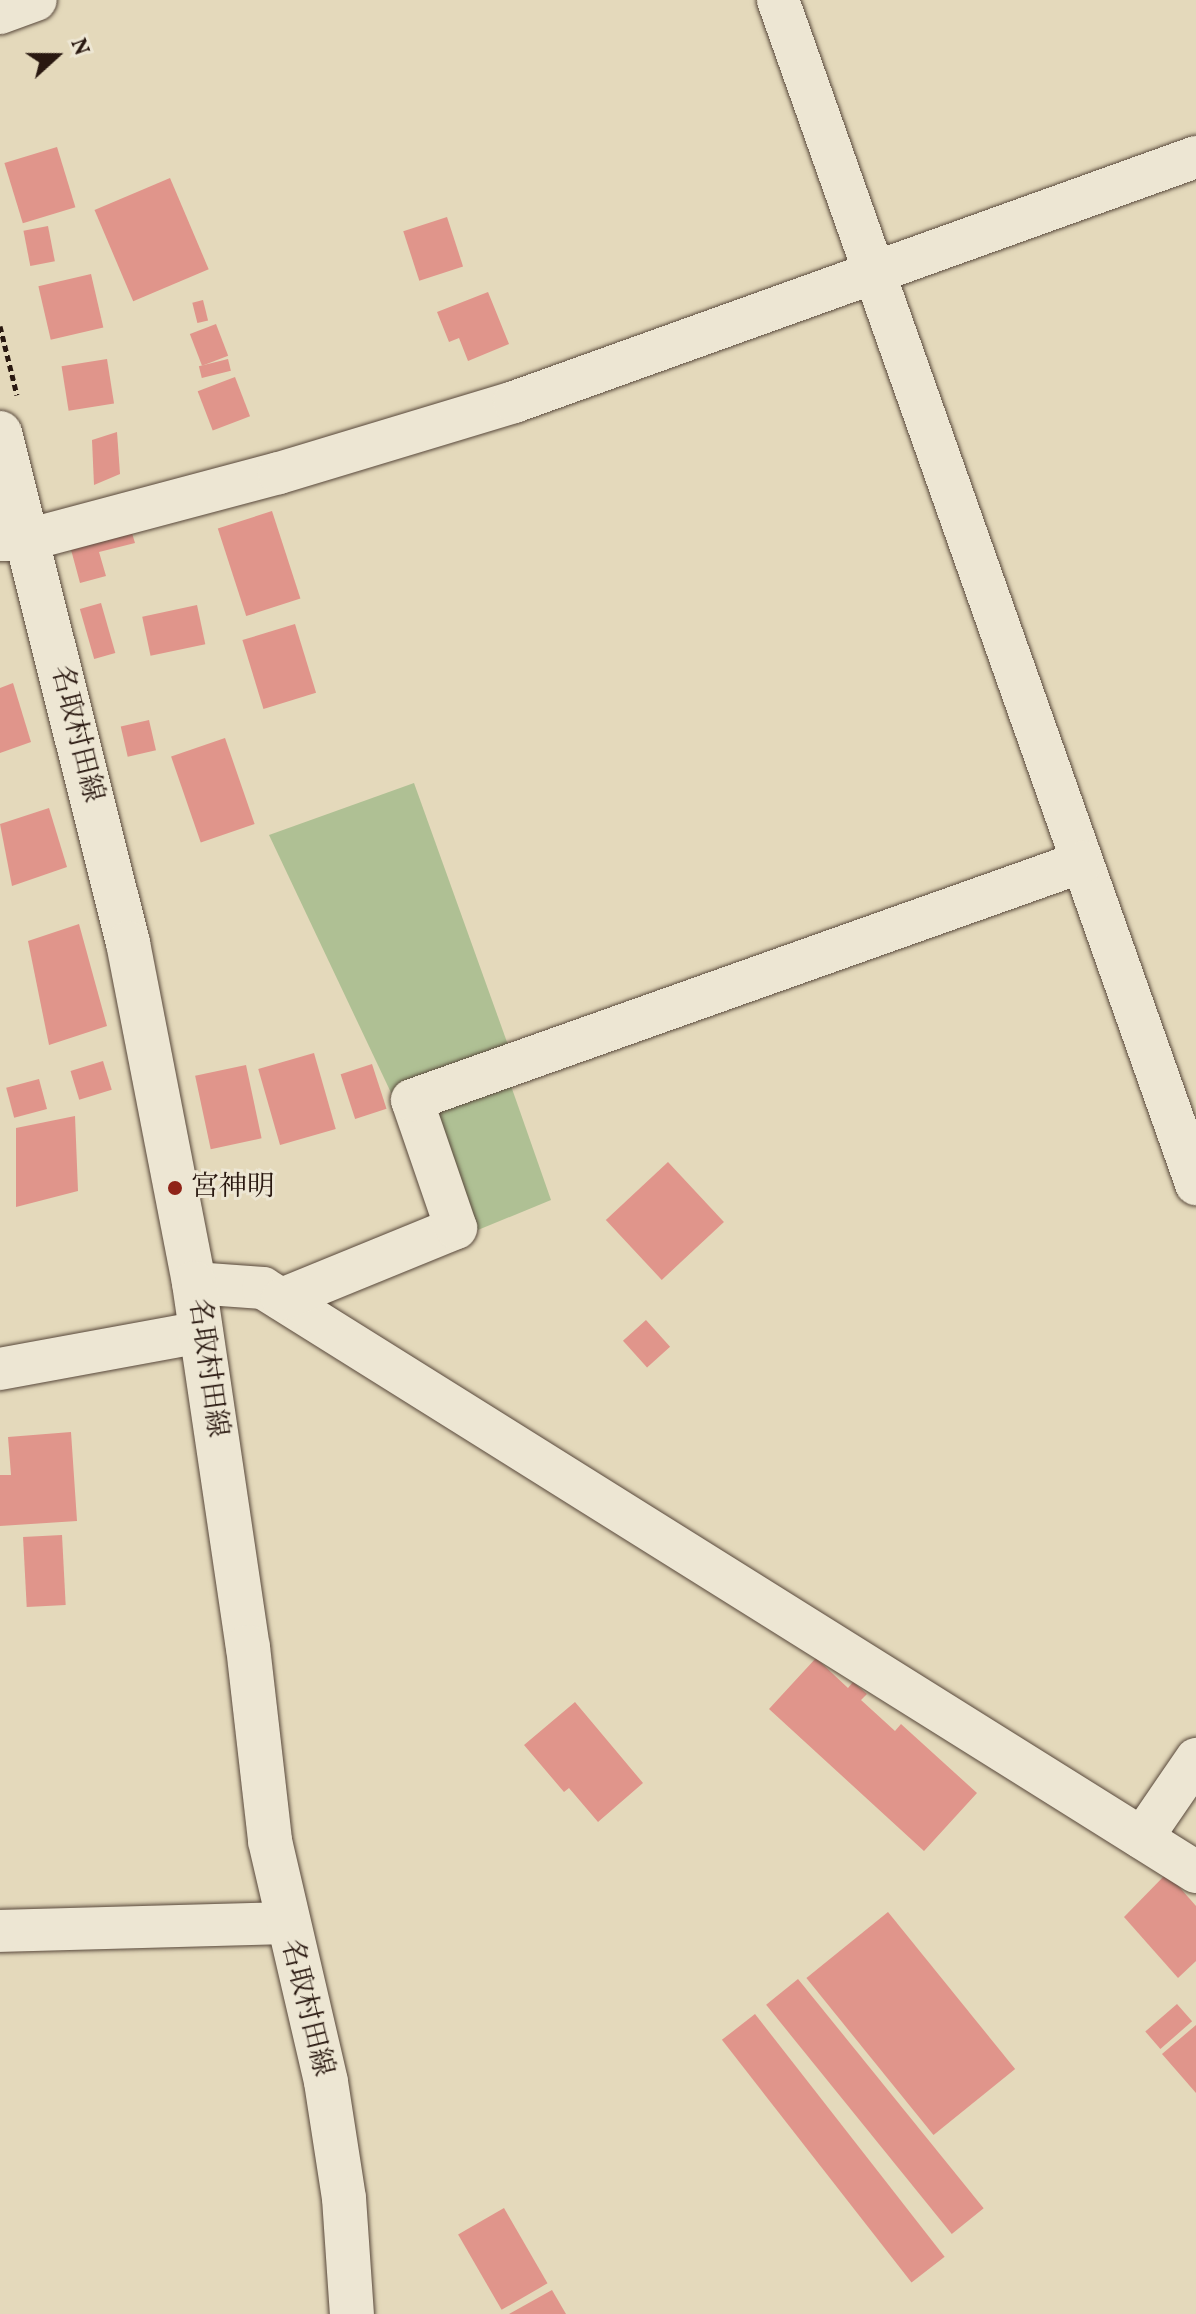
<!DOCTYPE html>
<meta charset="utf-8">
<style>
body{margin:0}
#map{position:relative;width:1196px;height:2314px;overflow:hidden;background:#e4d9bb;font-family:Vollkorn,"Noto Serif JP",serif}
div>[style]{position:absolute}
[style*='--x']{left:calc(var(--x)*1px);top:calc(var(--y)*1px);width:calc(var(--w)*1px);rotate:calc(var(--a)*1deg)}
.green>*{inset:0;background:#afc094}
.building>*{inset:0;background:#e0958b;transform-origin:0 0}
.path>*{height:5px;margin-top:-2.5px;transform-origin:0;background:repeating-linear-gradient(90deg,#291810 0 6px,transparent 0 10px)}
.roads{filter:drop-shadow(0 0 2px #58483b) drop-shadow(0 0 2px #58483b)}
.street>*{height:42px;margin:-21px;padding:0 21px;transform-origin:21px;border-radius:21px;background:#ede6d3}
.secondary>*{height:44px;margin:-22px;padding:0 22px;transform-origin:22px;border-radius:22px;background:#ede6d3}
.dots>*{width:22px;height:22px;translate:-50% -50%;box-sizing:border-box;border:4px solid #ede6d3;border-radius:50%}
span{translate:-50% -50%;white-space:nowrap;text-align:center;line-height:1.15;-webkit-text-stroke:6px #ede6d3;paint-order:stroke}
.street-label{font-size:28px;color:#291810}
.poi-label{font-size:28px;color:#291810}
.left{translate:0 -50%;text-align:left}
.north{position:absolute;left:16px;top:16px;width:80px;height:80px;-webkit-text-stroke:6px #ede6d3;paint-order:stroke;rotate:69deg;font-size:22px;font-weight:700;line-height:32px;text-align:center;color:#291810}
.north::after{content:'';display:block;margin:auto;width:28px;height:36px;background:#291810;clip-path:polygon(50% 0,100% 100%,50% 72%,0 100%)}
</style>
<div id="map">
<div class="green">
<div style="clip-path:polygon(414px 783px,512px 1056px,394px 1099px,269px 835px)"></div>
<div style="clip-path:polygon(510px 1083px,551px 1200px,456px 1239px,435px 1118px,445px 1107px)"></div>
</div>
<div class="building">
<div style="left:57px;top:147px;width:63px;height:55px;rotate:73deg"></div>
<div style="left:170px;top:178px;width:99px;height:82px;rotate:67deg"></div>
<div style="left:447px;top:217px;width:52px;height:46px;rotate:72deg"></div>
<div style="left:48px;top:226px;width:36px;height:25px;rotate:79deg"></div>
<div style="left:91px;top:274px;width:55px;height:54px;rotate:77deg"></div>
<div style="clip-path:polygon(488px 292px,509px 344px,468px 361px,459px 338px,449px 342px,437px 312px)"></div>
<div style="left:203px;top:300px;width:21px;height:11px;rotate:76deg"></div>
<div style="left:216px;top:324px;width:34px;height:28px;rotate:69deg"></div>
<div style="left:107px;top:359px;width:45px;height:46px;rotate:81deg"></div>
<div style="left:228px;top:359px;width:12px;height:30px;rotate:76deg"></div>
<div style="left:235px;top:377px;width:42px;height:40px;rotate:69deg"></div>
<div style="clip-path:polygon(117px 432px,120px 474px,94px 485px,92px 440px)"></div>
<div style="left:272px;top:511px;width:92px;height:57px;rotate:72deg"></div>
<div style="clip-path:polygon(131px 530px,135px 543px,99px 552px,106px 576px,80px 583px,70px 546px)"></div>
<div style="left:101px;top:603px;width:52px;height:22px;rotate:74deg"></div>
<div style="left:197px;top:605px;width:40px;height:56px;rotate:78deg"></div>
<div style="left:295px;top:624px;width:72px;height:55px;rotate:73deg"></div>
<div style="clip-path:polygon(13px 683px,31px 742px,0 753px,0 688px)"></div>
<div style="left:149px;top:720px;width:31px;height:29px;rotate:77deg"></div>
<div style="left:225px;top:738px;width:91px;height:57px;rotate:71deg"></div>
<div style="clip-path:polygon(49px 808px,67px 867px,12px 886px,0 824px)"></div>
<div style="clip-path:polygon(79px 924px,107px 1026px,49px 1045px,28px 941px)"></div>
<div style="left:314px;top:1053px;width:79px;height:58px;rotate:74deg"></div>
<div style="left:103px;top:1061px;width:30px;height:34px;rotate:73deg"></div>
<div style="left:372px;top:1064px;width:47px;height:33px;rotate:72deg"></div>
<div style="left:246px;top:1065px;width:75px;height:52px;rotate:78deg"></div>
<div style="left:39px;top:1079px;width:31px;height:34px;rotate:75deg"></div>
<div style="clip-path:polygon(75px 1116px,78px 1191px,16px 1207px,16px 1128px)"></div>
<div style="left:668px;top:1162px;width:82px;height:85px;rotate:47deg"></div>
<div style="left:646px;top:1320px;width:36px;height:31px;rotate:48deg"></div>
<div style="clip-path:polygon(71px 1432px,77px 1521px,0 1526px,0 1475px,11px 1475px,8px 1437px)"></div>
<div style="left:62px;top:1535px;width:70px;height:39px;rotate:87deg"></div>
<div style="clip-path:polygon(816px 1658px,848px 1688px,853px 1682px,867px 1694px,861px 1700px,895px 1731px,901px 1724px,977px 1793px,924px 1851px,769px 1709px)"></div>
<div style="clip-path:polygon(575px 1702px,643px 1783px,598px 1822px,569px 1788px,564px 1792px,524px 1745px)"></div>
<div style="clip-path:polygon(1167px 1873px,1196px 1906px,1196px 1961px,1178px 1978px,1124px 1917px)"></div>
<div style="left:888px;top:1912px;width:202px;height:105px;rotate:51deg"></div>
<div style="left:798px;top:1979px;width:295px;height:41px;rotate:51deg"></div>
<div style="left:1177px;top:2004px;width:23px;height:42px;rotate:49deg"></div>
<div style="left:755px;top:2014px;width:308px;height:42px;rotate:52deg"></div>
<div style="clip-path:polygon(1196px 2025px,1196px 2093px,1162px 2054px)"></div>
<div style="left:504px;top:2208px;width:87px;height:53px;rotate:60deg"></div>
<div style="clip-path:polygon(552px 2290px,566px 2314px,509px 2314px)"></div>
</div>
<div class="path">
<div style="--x:0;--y:326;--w:71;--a:76.2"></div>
</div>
<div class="roads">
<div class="street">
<div style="--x:778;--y:0;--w:1256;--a:70.55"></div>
<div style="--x:0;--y:13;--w:38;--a:-20"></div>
<div style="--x:0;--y:540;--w:27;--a:0"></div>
<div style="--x:27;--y:540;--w:261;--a:-14.9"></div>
<div style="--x:279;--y:473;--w:245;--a:-16.8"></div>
<div style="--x:514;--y:402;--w:725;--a:-19.76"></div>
<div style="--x:194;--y:1283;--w:69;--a:4.1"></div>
<div style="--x:263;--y:1288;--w:1101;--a:32.04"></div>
<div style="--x:282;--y:1299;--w:188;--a:-22.2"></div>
<div style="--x:456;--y:1228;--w:135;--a:-109"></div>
<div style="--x:412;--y:1100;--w:711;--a:-19.56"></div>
<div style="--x:0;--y:1369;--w:205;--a:-10.4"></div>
<div style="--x:1142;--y:1838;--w:96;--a:-55.6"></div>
<div style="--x:0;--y:1931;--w:285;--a:-1.6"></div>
</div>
<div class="secondary">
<div style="--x:0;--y:433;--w:526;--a:75.91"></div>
<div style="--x:128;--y:943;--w:346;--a:79"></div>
<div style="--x:194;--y:1283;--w:368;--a:81.6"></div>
<div style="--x:248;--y:1647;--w:195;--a:83.5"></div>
<div style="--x:270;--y:1841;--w:247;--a:76.9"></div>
<div style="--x:326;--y:2082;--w:117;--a:81.2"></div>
<div style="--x:344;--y:2198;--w:116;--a:86.1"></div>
</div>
</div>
<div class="dots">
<div style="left:175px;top:1188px;background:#8f2418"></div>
</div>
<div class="street-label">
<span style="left:76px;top:734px;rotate:76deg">名取村田線</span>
<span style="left:207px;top:1368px;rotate:82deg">名取村田線</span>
<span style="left:306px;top:2008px;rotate:76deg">名取村田線</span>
</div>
<div class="poi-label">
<span class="left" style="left:191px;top:1188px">宮神明</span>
</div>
<div class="north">N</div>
</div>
